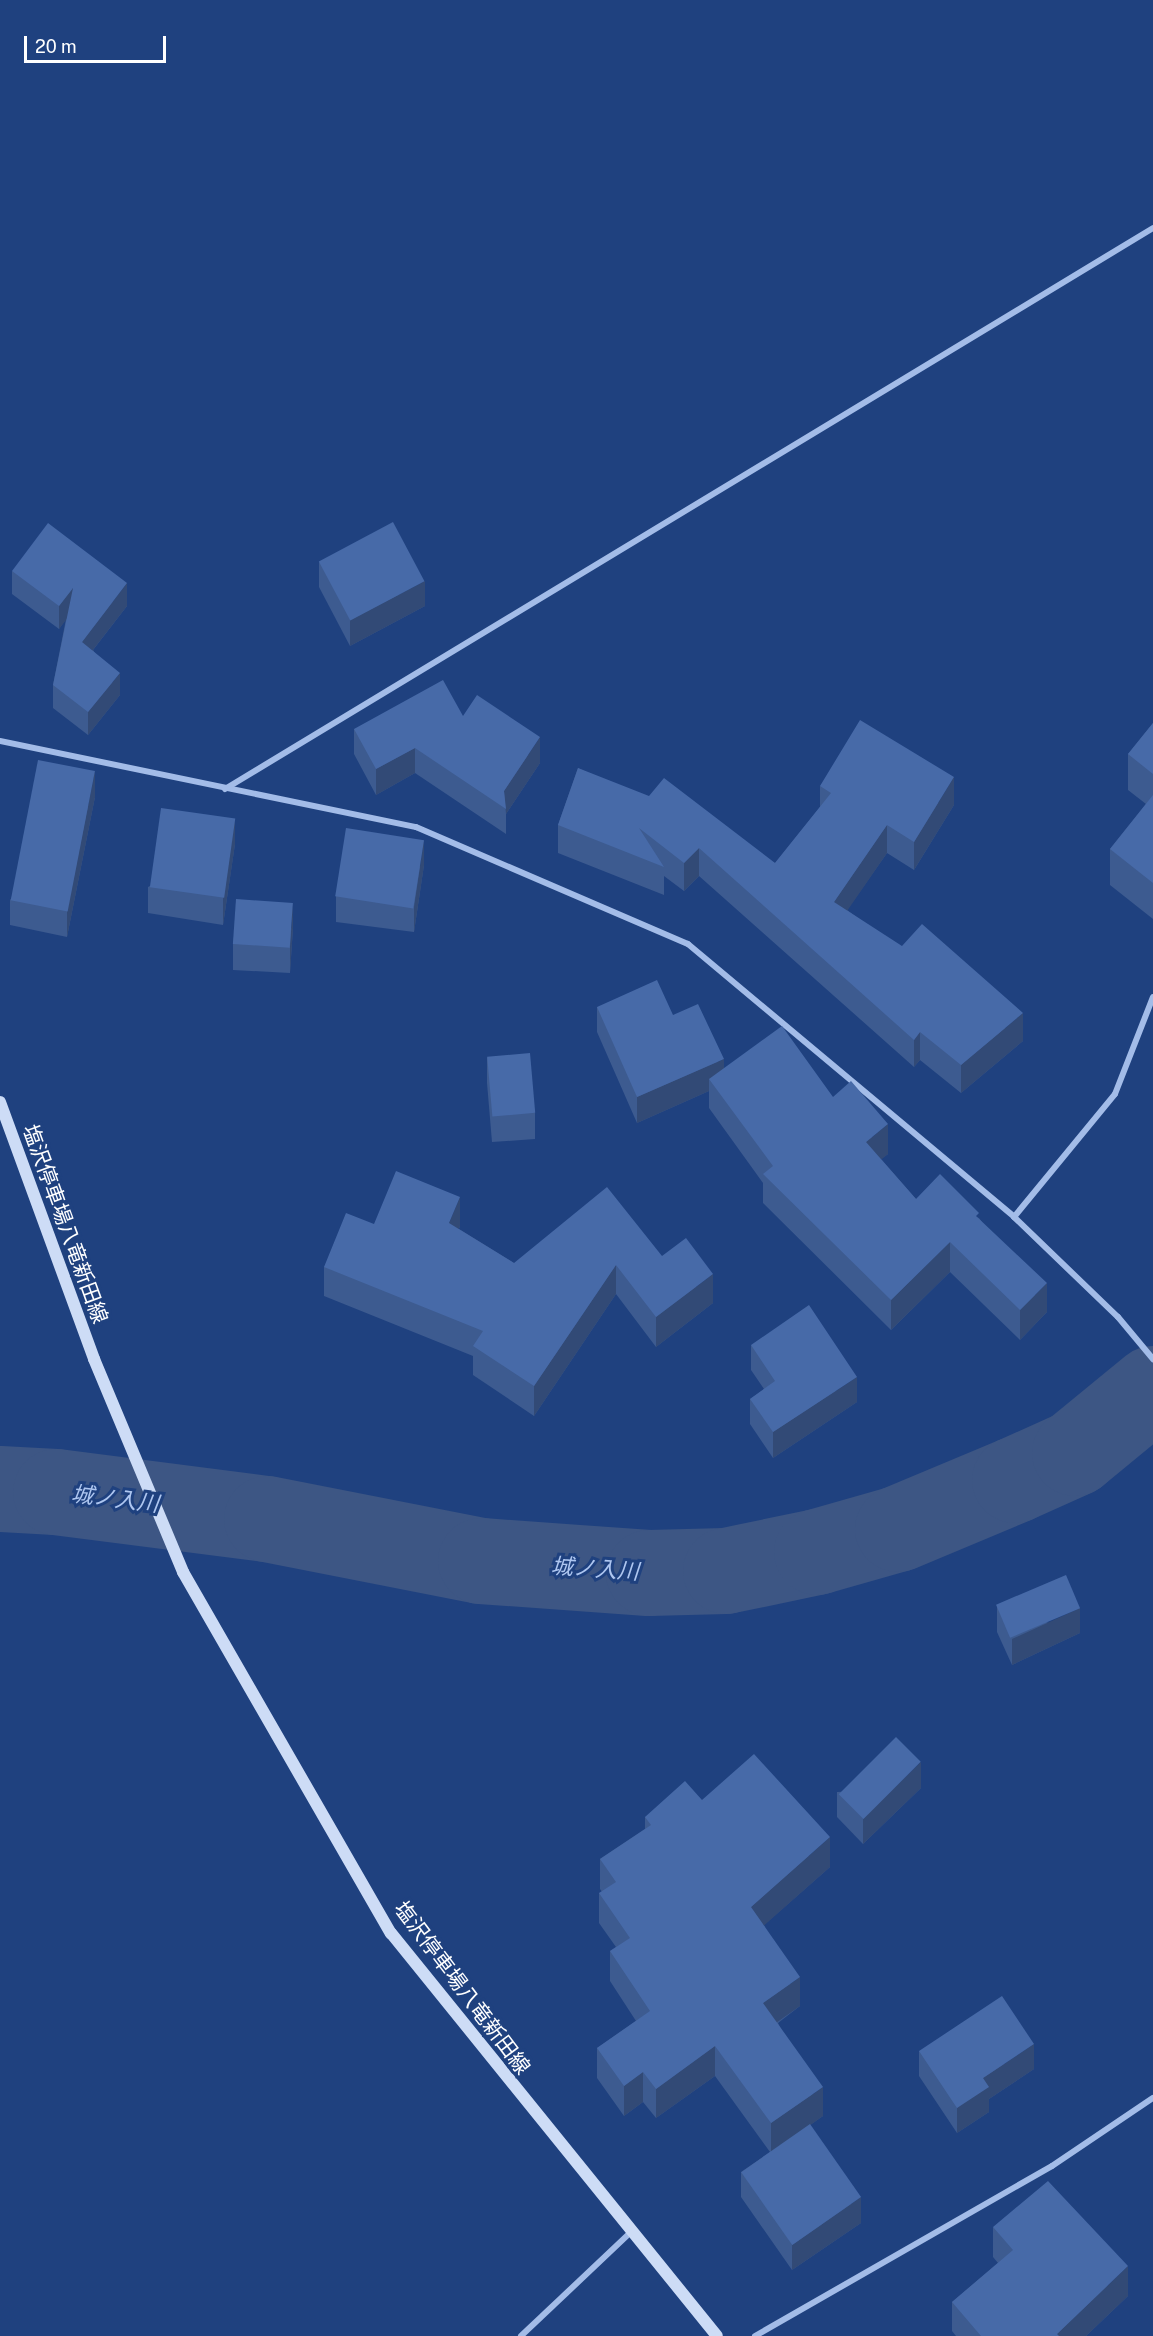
<!DOCTYPE html>
<meta charset="utf-8">
<style>
body{margin:0}
#map{position:relative;width:1153px;height:2336px;overflow:hidden;background:#1f417f;font-family:"Public Sans","Noto Sans JP",sans-serif}
div>[style]{position:absolute}
[style*='--x']{left:calc(var(--x)*1px);top:calc(var(--y)*1px);width:calc(var(--w)*1px);rotate:calc(var(--a)*1deg)}
.river>*{height:86px;margin:-43px;padding:0 43px;transform-origin:43px;border-radius:43px;background:#3d5684}
.street>*{height:6px;margin:-3px;padding:0 3px;transform-origin:3px;border-radius:3px;background:#a3bce8}
.secondary>*{height:12px;margin:-6px;padding:0 6px;transform-origin:6px;border-radius:6px;background:#cddcf6}
.wall>*{inset:0;background:#3d5b90}
.shaded-wall>*{inset:0;background:#324a76}
.building>*{inset:0;background:#476aa8;transform-origin:0 0}
span{translate:-50% -50%;white-space:nowrap;text-align:center;line-height:1.15;-webkit-text-stroke:6px #1f417f;paint-order:stroke}
.street-label{font-size:21px;color:#fff}
.water-label{font-size:22px;color:#aec6f0;font-style:italic}
.scale{position:absolute;left:24px;top:36px;width:142px;height:27px;box-sizing:border-box;border:3px solid #fff;border-top:0;padding-left:8px;font-size:18px;line-height:21px;white-space:nowrap;color:#fff;-webkit-text-stroke:4px #1f417f;paint-order:stroke}
</style>
<div id="map">
<div class="river">
<div style="--x:0;--y:1489;--w:56;--a:3.1"></div>
<div style="--x:56;--y:1492;--w:213;--a:7.3"></div>
<div style="--x:267;--y:1519;--w:218;--a:11.1"></div>
<div style="--x:481;--y:1561;--w:168;--a:4.1"></div>
<div style="--x:649;--y:1573;--w:77;--a:-1.5"></div>
<div style="--x:726;--y:1571;--w:93;--a:-11.8"></div>
<div style="--x:817;--y:1552;--w:84;--a:-15.9"></div>
<div style="--x:898;--y:1529;--w:127;--a:-22.7"></div>
<div style="--x:1015;--y:1480;--w:66;--a:-24.2"></div>
<div style="--x:1075;--y:1453;--w:101;--a:-39.4"></div>
</div>
<div class="street">
<div style="--x:0;--y:741;--w:425;--a:11.7"></div>
<div style="--x:416;--y:827;--w:296;--a:23.3"></div>
<div style="--x:688;--y:944;--w:425;--a:39.9"></div>
<div style="--x:1014;--y:1217;--w:144;--a:43.9"></div>
<div style="--x:1118;--y:1317;--w:55;--a:50.2"></div>
<div style="--x:225;--y:789;--w:1084;--a:-31.15"></div>
<div style="--x:1014;--y:1217;--w:159;--a:-50.6"></div>
<div style="--x:1115;--y:1094;--w:104;--a:-68.6"></div>
<div style="--x:521;--y:2336;--w:150;--a:-43.4"></div>
<div style="--x:755;--y:2336;--w:342;--a:-29.8"></div>
<div style="--x:1052;--y:2166;--w:122;--a:-34"></div>
</div>
<div class="secondary">
<div style="--x:0;--y:1102;--w:274;--a:69.9"></div>
<div style="--x:94;--y:1359;--w:231;--a:67.3"></div>
<div style="--x:183;--y:1572;--w:417;--a:60.1"></div>
<div style="--x:391;--y:1933;--w:518;--a:51.03"></div>
</div>
<div class="wall">
<div style="clip-path:polygon(319px 562px,425px 606px,350px 646px,319px 587px)"></div>
<div style="clip-path:polygon(12px 571px,127px 606px,93px 650px,120px 695px,88px 735px,53px 708px,53px 685px,66px 619px,59px 629px,12px 594px)"></div>
<div style="clip-path:polygon(463px 716px,540px 763px,506px 814px,506px 834px,415px 773px,376px 795px,354px 754px,354px 729px)"></div>
<div style="clip-path:polygon(1153px 723px,1153px 919px,1110px 885px,1110px 849px,1146px 804px,1128px 790px,1128px 754px)"></div>
<div style="clip-path:polygon(578px 768px,775px 863px,820px 807px,820px 786px,954px 805px,914px 870px,887px 853px,847px 910px,1023px 1041px,961px 1093px,920px 1060px,914px 1067px,699px 876px,684px 891px,664px 876px,664px 895px,558px 853px,558px 825px)"></div>
<div style="clip-path:polygon(95px 797px,67px 937px,10px 925px,10px 900px)"></div>
<div style="clip-path:polygon(235px 844px,223px 925px,148px 913px,148px 887px)"></div>
<div style="clip-path:polygon(424px 865px,414px 932px,336px 922px,336px 896px)"></div>
<div style="clip-path:polygon(293px 928px,290px 973px,233px 970px,233px 944px)"></div>
<div style="clip-path:polygon(597px 1007px,673px 1015px,724px 1068px,833px 1097px,888px 1154px,881px 1159px,916px 1199px,979px 1218px,1047px 1312px,1020px 1340px,950px 1272px,891px 1330px,763px 1203px,763px 1183px,709px 1108px,709px 1091px,637px 1123px,597px 1032px)"></div>
<div style="clip-path:polygon(487px 1057px,535px 1113px,535px 1139px,492px 1142px,487px 1083px)"></div>
<div style="clip-path:polygon(460px 1226px,459px 1229px,514px 1263px,662px 1256px,713px 1303px,656px 1347px,616px 1294px,534px 1416px,473px 1375px,473px 1356px,324px 1296px,324px 1267px)"></div>
<div style="clip-path:polygon(751px 1345px,857px 1402px,773px 1458px,750px 1424px,750px 1399px,764px 1389px,751px 1370px)"></div>
<div style="clip-path:polygon(997px 1606px,1080px 1633px,1012px 1665px,997px 1632px)"></div>
<div style="clip-path:polygon(921px 1788px,863px 1844px,837px 1817px,837px 1792px)"></div>
<div style="clip-path:polygon(702px 1800px,830px 1867px,764px 1925px,800px 2006px,778px 2023px,823px 2116px,810px 2125px,861px 2223px,792px 2270px,741px 2197px,741px 2172px,770px 2152px,715px 2076px,656px 2118px,643px 2102px,624px 2116px,597px 2078px,597px 2048px,636px 2021px,610px 1981px,610px 1951px,616px 1947px,599px 1923px,599px 1893px,602px 1892px,600px 1889px,600px 1859px,645px 1829px,645px 1817px)"></div>
<div style="clip-path:polygon(919px 2051px,1034px 2069px,989px 2099px,989px 2112px,957px 2133px,919px 2076px)"></div>
<div style="clip-path:polygon(993px 2227px,1128px 2296px,1086px 2336px,956px 2336px,952px 2331px,952px 2302px,998px 2263px,993px 2257px)"></div>
</div>
<div class="shaded-wall">
<div style="clip-path:polygon(425px 581px,425px 606px,350px 646px,350px 620px)"></div>
<div style="clip-path:polygon(127px 583px,127px 606px,82px 664px,82px 642px)"></div>
<div style="clip-path:polygon(73px 588px,73px 611px,59px 629px,59px 606px)"></div>
<div style="clip-path:polygon(120px 673px,120px 695px,88px 735px,88px 712px)"></div>
<div style="clip-path:polygon(540px 737px,540px 763px,506px 814px,504px 791px)"></div>
<div style="clip-path:polygon(415px 748px,415px 773px,376px 795px,376px 769px)"></div>
<div style="clip-path:polygon(95px 771px,95px 797px,67px 937px,67px 911px)"></div>
<div style="clip-path:polygon(954px 777px,954px 805px,914px 870px,914px 842px)"></div>
<div style="clip-path:polygon(235px 819px,235px 844px,223px 925px,223px 899px)"></div>
<div style="clip-path:polygon(887px 825px,887px 853px,834px 930px,834px 902px)"></div>
<div style="clip-path:polygon(424px 840px,424px 865px,414px 932px,414px 907px)"></div>
<div style="clip-path:polygon(699px 848px,699px 876px,684px 891px,684px 863px)"></div>
<div style="clip-path:polygon(293px 903px,293px 928px,290px 973px,290px 947px)"></div>
<div style="clip-path:polygon(1023px 1013px,1023px 1041px,961px 1093px,961px 1065px)"></div>
<div style="clip-path:polygon(920px 1032px,920px 1060px,914px 1067px,914px 1040px)"></div>
<div style="clip-path:polygon(724px 1059px,724px 1084px,709px 1079px,709px 1091px,637px 1123px,637px 1097px)"></div>
<div style="clip-path:polygon(888px 1124px,888px 1154px,866px 1172px,866px 1142px)"></div>
<div style="clip-path:polygon(460px 1197px,460px 1226px,449px 1252px,449px 1223px)"></div>
<div style="clip-path:polygon(950px 1242px,950px 1272px,891px 1330px,891px 1300px)"></div>
<div style="clip-path:polygon(616px 1265px,616px 1294px,534px 1416px,534px 1386px)"></div>
<div style="clip-path:polygon(713px 1274px,713px 1303px,656px 1347px,656px 1317px)"></div>
<div style="clip-path:polygon(1047px 1283px,1047px 1312px,1020px 1340px,1020px 1310px)"></div>
<div style="clip-path:polygon(857px 1377px,857px 1402px,773px 1458px,773px 1432px)"></div>
<div style="clip-path:polygon(1080px 1608px,1080px 1633px,1012px 1665px,1012px 1639px)"></div>
<div style="clip-path:polygon(921px 1762px,921px 1788px,863px 1844px,863px 1818px)"></div>
<div style="clip-path:polygon(830px 1837px,830px 1867px,751px 1937px,751px 1907px)"></div>
<div style="clip-path:polygon(800px 1977px,800px 2006px,763px 2032px,763px 2003px)"></div>
<div style="clip-path:polygon(1034px 2044px,1034px 2069px,989px 2099px,989px 2112px,957px 2133px,957px 2108px,983px 2078px)"></div>
<div style="clip-path:polygon(715px 2046px,715px 2076px,656px 2118px,656px 2089px)"></div>
<div style="clip-path:polygon(643px 2072px,643px 2102px,624px 2116px,624px 2086px)"></div>
<div style="clip-path:polygon(823px 2087px,823px 2116px,771px 2153px,771px 2123px)"></div>
<div style="clip-path:polygon(861px 2197px,861px 2223px,792px 2270px,792px 2245px)"></div>
<div style="clip-path:polygon(1128px 2266px,1128px 2296px,1086px 2336px,1057px 2336px,1057px 2334px)"></div>
</div>
<div class="building">
<div style="left:393px;top:522px;width:67px;height:84px;rotate:62deg"></div>
<div style="clip-path:polygon(48px 523px,127px 583px,82px 642px,120px 673px,88px 712px,53px 685px,73px 588px,59px 606px,12px 571px)"></div>
<div style="clip-path:polygon(443px 680px,463px 716px,477px 695px,540px 737px,504px 791px,506px 809px,415px 748px,376px 769px,354px 729px)"></div>
<div style="clip-path:polygon(860px 720px,954px 777px,914px 842px,887px 825px,834px 902px,902px 946px,922px 924px,1023px 1013px,961px 1065px,920px 1032px,914px 1040px,699px 848px,684px 863px,639px 828px,664px 867px,558px 825px,578px 768px,649px 796px,664px 778px,775px 863px,831px 793px,820px 786px)"></div>
<div style="clip-path:polygon(1153px 723px,1153px 774px,1128px 754px)"></div>
<div style="left:38px;top:760px;width:58px;height:143px;rotate:11deg"></div>
<div style="clip-path:polygon(1153px 795px,1153px 883px,1110px 849px)"></div>
<div style="left:161px;top:808px;width:75px;height:80px;rotate:8deg"></div>
<div style="left:346px;top:828px;width:79px;height:69px;rotate:9deg"></div>
<div style="left:236px;top:899px;width:57px;height:45px;rotate:4deg"></div>
<div style="clip-path:polygon(657px 980px,673px 1015px,698px 1004px,724px 1059px,637px 1097px,597px 1007px)"></div>
<div style="clip-path:polygon(782px 1026px,833px 1097px,851px 1081px,888px 1124px,866px 1142px,916px 1199px,940px 1174px,979px 1213px,976px 1216px,1047px 1283px,1020px 1310px,950px 1242px,891px 1300px,763px 1174px,773px 1166px,709px 1079px)"></div>
<div style="left:530px;top:1053px;width:60px;height:43px;rotate:85deg"></div>
<div style="clip-path:polygon(396px 1171px,460px 1197px,449px 1223px,514px 1263px,607px 1187px,662px 1256px,686px 1238px,713px 1274px,656px 1317px,616px 1265px,534px 1386px,473px 1346px,483px 1331px,324px 1267px,346px 1213px,374px 1224px)"></div>
<div style="clip-path:polygon(809px 1305px,857px 1377px,773px 1432px,750px 1399px,775px 1381px,751px 1345px)"></div>
<div style="left:1066px;top:1575px;width:36px;height:76px;rotate:67deg"></div>
<div style="left:896px;top:1737px;width:35px;height:81px;rotate:45deg"></div>
<div style="clip-path:polygon(754px 1754px,830px 1837px,751px 1907px,800px 1977px,763px 2003px,823px 2087px,771px 2123px,715px 2046px,656px 2089px,643px 2072px,624px 2086px,597px 2048px,650px 2011px,610px 1951px,630px 1938px,599px 1893px,616px 1882px,600px 1859px,651px 1825px,645px 1817px,685px 1781px,702px 1800px)"></div>
<div style="clip-path:polygon(1002px 1996px,1034px 2044px,983px 2078px,989px 2087px,957px 2108px,919px 2051px)"></div>
<div style="left:810px;top:2124px;width:89px;height:84px;rotate:55deg"></div>
<div style="clip-path:polygon(1048px 2181px,1128px 2266px,1057px 2334px,1059px 2336px,981px 2336px,952px 2302px,1013px 2250px,993px 2227px)"></div>
</div>
<div class="street-label">
<span style="left:65px;top:1224px;rotate:70deg">塩沢停車場八竜新田線</span>
<span style="left:462px;top:1988px;rotate:53deg">塩沢停車場八竜新田線</span>
</div>
<div class="water-label">
<span style="left:115px;top:1499px;rotate:7deg">城ノ入川</span>
<span style="left:595px;top:1569px;rotate:4deg">城ノ入川</span>
</div>
<div class="scale">20 m</div>
</div>
